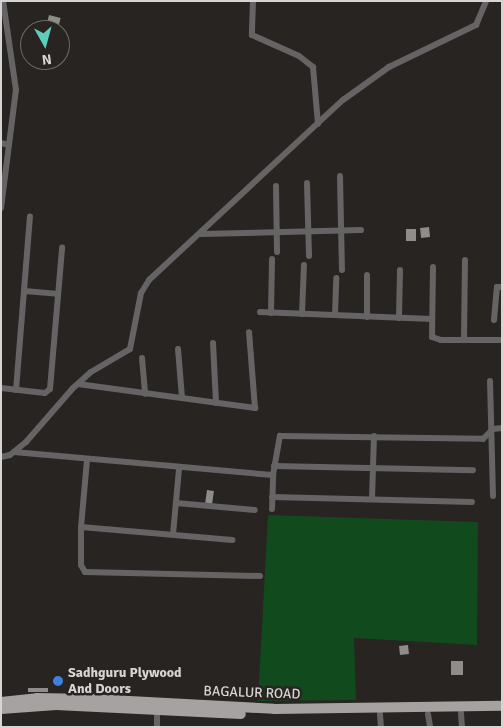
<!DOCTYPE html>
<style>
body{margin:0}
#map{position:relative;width:503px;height:728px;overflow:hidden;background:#272421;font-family:Signika,sans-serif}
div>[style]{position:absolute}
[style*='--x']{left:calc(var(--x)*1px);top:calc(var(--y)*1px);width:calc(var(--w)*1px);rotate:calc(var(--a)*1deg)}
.green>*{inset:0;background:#114b1d}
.building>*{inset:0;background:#8f8d89;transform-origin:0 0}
.street>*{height:6px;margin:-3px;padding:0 3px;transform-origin:3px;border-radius:3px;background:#656363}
.primary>*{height:10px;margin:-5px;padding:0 5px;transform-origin:5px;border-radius:5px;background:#a6a2a2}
.dots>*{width:14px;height:14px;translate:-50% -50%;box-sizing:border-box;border:2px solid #272421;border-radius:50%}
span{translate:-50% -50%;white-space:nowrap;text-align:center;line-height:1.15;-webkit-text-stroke:5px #272421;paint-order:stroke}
.poi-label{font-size:14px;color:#d7d5d3;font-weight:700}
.left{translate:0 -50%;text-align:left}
.street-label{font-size:14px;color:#d7d5d3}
.frame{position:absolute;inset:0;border:2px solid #d7d5d3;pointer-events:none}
.north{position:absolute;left:20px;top:20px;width:50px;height:50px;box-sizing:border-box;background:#272421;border:1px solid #6d6b68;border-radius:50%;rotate:173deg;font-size:14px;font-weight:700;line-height:20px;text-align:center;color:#d7d5d3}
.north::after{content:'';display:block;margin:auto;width:18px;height:22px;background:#5cceba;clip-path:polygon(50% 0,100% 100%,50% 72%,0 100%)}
</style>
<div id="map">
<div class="green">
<div style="clip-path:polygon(268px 515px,478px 522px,477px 645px,354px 638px,356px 700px,258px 701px)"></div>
</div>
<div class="building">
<div style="left:49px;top:15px;width:12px;height:12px;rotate:14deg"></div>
<div style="left:429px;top:227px;width:10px;height:9px;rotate:84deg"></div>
<div style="left:406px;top:229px;width:10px;height:12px"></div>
<div style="left:207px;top:490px;width:7px;height:13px;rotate:8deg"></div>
<div style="left:408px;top:645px;width:9px;height:9px;rotate:84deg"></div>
<div style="left:463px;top:661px;width:14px;height:12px;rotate:90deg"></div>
<div style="left:28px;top:688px;width:20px;height:4px"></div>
</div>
<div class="street">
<div style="--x:253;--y:1;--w:34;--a:92"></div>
<div style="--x:252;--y:35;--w:51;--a:24.1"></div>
<div style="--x:299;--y:56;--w:18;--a:38"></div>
<div style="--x:313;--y:67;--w:57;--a:85"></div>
<div style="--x:1;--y:143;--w:8;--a:14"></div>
<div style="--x:340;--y:176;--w:94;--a:88.8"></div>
<div style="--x:307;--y:183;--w:73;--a:88.4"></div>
<div style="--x:276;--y:186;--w:66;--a:89.1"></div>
<div style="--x:1;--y:208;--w:119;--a:-82.8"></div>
<div style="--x:16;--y:90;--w:90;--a:-98.3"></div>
<div style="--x:201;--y:234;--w:160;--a:-1.4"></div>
<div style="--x:433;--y:267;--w:70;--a:90.8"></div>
<div style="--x:432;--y:337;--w:9;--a:18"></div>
<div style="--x:441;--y:340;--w:61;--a:0"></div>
<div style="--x:25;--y:291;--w:33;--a:5"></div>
<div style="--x:260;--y:312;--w:172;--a:2.3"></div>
<div style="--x:271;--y:313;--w:54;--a:-88.9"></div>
<div style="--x:302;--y:314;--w:49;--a:-87.7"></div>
<div style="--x:335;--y:315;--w:37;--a:-88"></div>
<div style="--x:367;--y:317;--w:42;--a:-90"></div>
<div style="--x:399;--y:318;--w:48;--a:-88.8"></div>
<div style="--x:494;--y:320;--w:33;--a:-85"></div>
<div style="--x:497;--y:287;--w:5;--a:0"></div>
<div style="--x:464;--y:340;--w:80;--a:-89.3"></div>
<div style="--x:213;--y:343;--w:60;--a:87.1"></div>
<div style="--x:178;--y:349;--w:49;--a:85.3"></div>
<div style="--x:142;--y:358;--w:36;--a:85"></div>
<div style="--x:490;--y:381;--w:115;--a:88.5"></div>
<div style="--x:78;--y:384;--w:179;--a:7.7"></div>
<div style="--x:255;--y:408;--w:76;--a:-94.5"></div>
<div style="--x:1;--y:388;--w:44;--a:6.5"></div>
<div style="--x:45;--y:393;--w:6;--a:-39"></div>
<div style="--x:50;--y:389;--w:142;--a:-85.1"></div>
<div style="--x:16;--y:390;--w:174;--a:-85.4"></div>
<div style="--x:14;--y:452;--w:260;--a:5.1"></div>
<div style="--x:1;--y:457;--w:9;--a:-13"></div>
<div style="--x:10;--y:455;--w:21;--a:-39"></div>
<div style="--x:26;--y:442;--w:70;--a:-49"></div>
<div style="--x:72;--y:389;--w:25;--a:-42"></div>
<div style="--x:91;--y:372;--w:45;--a:-30.5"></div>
<div style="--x:130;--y:349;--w:57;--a:-78.9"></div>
<div style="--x:141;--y:293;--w:15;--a:-58"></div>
<div style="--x:149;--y:280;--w:265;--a:-42.9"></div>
<div style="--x:343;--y:100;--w:57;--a:-35.7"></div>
<div style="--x:389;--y:67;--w:97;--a:-25.8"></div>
<div style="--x:476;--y:25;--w:26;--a:-67"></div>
<div style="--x:87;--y:460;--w:67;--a:95.1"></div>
<div style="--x:81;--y:527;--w:38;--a:90"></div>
<div style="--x:81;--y:565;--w:8;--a:60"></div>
<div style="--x:85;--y:572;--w:175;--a:1.3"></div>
<div style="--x:274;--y:466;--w:199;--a:1.2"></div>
<div style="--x:272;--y:497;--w:200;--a:1.4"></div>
<div style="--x:372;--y:499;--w:63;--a:-88.2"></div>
<div style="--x:176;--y:503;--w:79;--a:5.1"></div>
<div style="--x:272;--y:509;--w:34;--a:-88"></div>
<div style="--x:273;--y:475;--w:40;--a:-80"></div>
<div style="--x:280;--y:436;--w:203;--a:0.8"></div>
<div style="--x:483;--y:439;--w:14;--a:-45"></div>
<div style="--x:493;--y:429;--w:9;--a:-6"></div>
<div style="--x:81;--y:527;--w:152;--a:4.9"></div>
<div style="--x:173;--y:534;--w:65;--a:-84.7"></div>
<div style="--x:461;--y:713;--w:14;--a:86"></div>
<div style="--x:380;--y:714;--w:13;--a:86"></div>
<div style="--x:428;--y:714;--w:13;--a:81"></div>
<div style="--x:157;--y:727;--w:17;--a:-90"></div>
</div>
<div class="primary">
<div style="--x:1;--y:702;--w:36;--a:-6"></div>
<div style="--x:37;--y:698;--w:55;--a:1"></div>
<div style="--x:92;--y:699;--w:182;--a:3.1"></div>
<div style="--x:274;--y:709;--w:228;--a:-0.8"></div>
<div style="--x:1;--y:709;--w:55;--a:-4.2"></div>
<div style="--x:56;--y:705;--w:185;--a:2.8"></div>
</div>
<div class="dots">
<div style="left:58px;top:681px;background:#3f7fe0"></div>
</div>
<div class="poi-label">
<span class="left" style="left:68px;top:681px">Sadhguru Plywood<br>And Doors</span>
</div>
<div class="street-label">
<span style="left:252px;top:693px;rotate:2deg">BAGALUR ROAD</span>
</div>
<div class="frame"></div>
<div class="north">N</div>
</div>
